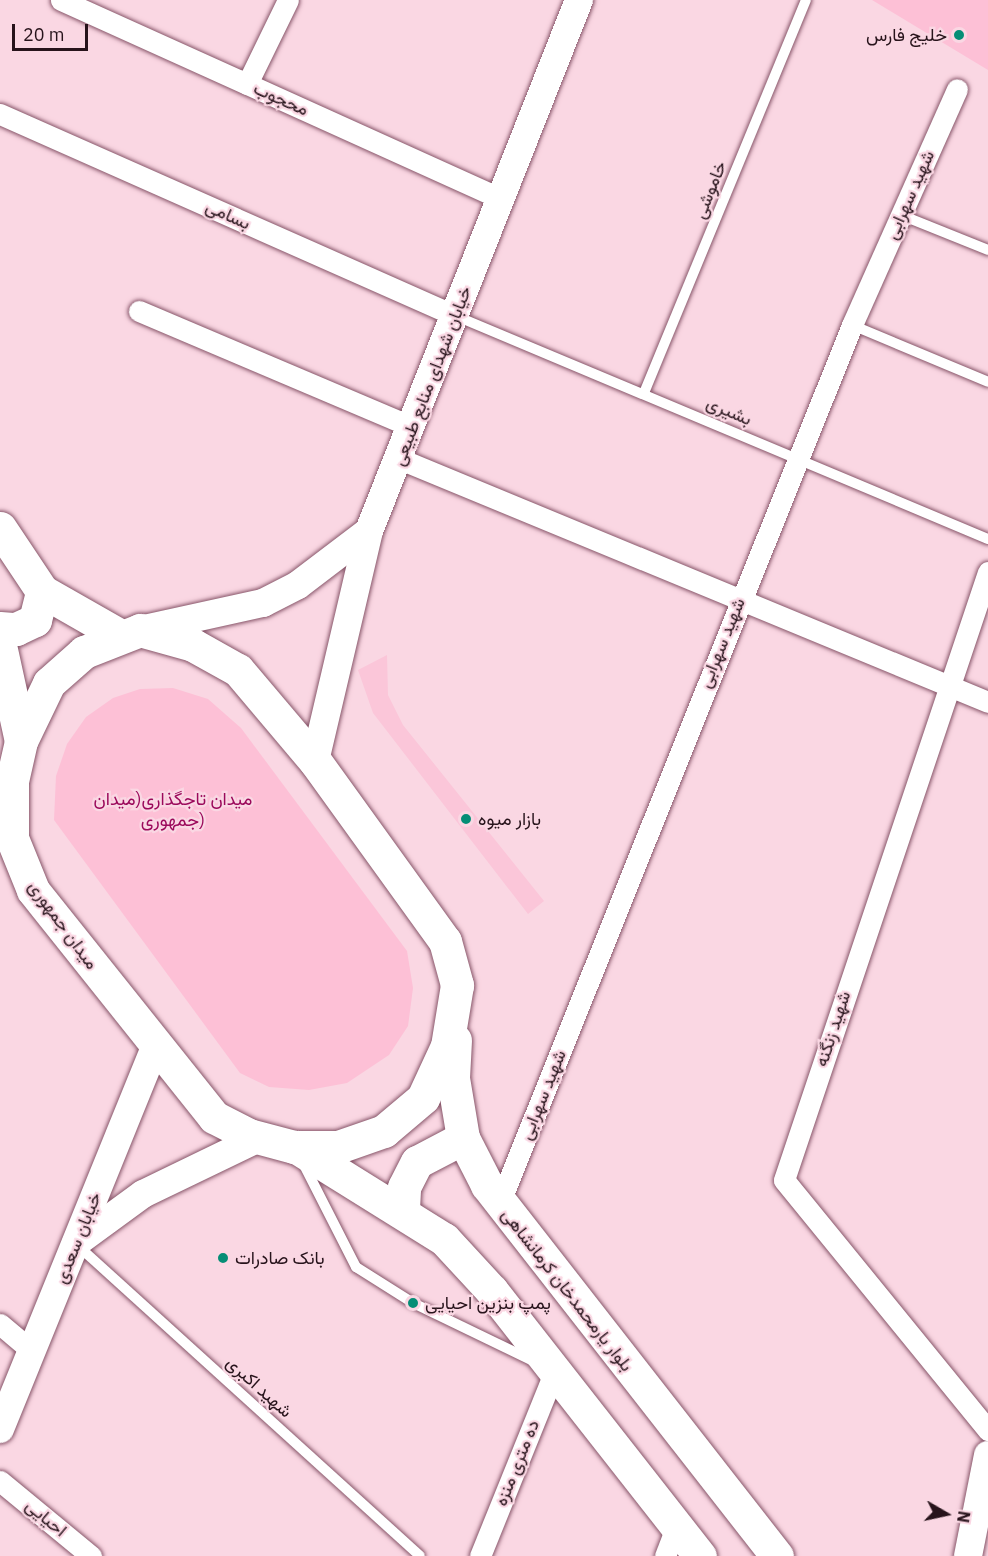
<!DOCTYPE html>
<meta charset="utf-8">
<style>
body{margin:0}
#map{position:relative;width:988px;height:1556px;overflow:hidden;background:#fad7e3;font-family:"IBM Plex Sans",Vazirmatn,sans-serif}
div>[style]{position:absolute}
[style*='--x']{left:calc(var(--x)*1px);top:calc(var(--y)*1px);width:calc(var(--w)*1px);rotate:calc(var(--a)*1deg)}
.built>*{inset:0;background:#fbc6d9}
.green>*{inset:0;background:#fdc0d6}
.roads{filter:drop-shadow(0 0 2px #875569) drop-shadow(0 0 2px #875569)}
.lane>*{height:10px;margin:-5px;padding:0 5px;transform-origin:5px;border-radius:5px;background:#fff}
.street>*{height:21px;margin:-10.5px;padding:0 10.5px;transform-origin:10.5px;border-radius:10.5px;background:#fff}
.secondary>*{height:28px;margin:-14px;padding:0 14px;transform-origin:14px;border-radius:14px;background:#fff}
.primary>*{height:33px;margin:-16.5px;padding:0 16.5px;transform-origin:16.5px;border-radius:16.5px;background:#fff}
.dots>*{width:16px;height:16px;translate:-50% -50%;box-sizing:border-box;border:3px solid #fad7e3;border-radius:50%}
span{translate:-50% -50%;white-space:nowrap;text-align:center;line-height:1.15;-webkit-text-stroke:4.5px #fad7e3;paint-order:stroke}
.poi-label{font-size:18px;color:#27131b}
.right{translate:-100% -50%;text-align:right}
.left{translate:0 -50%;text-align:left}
.street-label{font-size:18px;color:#27131b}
.park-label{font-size:18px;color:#9b095b}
.north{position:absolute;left:916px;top:1484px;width:60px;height:60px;-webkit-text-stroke:4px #fad7e3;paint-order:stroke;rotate:99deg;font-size:16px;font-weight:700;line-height:24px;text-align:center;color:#27131b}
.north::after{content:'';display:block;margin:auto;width:21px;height:27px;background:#27131b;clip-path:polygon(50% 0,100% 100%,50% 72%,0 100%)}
.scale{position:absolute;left:12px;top:24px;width:76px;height:27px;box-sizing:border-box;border:3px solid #27131b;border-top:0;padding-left:8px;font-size:18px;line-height:21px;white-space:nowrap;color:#27131b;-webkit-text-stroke:4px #fad7e3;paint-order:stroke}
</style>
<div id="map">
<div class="built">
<div style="clip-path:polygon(387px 655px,388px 695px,403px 725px,544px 901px,528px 914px,373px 713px,358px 670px)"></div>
</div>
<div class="green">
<div style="clip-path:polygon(872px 0,988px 0,988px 70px)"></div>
<div style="clip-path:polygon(173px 688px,208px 699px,241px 728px,407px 951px,413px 988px,408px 1026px,389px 1055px,347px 1083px,309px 1090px,269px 1087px,240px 1073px,54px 820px,56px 776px,67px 744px,86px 717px,113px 698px,140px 689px)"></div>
</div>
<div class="roads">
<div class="lane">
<div style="--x:901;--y:215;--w:94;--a:21.9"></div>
<div style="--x:456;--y:316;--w:577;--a:22.74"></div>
<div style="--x:852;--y:325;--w:147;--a:22.7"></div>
<div style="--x:644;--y:393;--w:425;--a:-67.6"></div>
<div style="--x:303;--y:1163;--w:117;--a:63"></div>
<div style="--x:356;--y:1267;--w:67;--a:32.3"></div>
<div style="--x:413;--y:1303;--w:136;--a:25.8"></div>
<div style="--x:76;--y:1244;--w:464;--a:42.2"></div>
</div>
<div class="street">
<div style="--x:61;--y:0;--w:483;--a:24.3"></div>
<div style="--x:247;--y:84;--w:93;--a:-64"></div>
<div style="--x:0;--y:114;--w:498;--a:23.9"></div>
<div style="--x:139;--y:311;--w:297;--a:23"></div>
<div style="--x:400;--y:459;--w:636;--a:22.45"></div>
<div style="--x:988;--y:572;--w:641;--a:108.55"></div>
<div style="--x:784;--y:1180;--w:323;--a:50.8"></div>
<div style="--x:500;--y:1202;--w:945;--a:-68.13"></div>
<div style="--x:852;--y:325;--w:258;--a:-66"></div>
<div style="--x:0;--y:1324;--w:42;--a:40.2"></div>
<div style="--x:0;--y:1481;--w:118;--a:39.5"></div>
<div style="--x:480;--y:1556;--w:201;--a:-68"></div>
<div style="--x:665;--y:1556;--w:33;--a:-69"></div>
</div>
<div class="secondary">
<div style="--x:140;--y:630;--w:126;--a:-12.4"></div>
<div style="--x:263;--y:603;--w:39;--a:-27"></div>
<div style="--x:298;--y:585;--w:89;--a:-37.3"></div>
<div style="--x:315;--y:761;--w:236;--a:-76.8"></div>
<div style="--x:369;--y:531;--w:571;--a:-68.42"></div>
<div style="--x:76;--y:1243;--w:83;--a:-36.2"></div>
<div style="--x:143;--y:1194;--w:129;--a:-25.8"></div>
<div style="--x:0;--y:1429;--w:412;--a:-67.9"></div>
<div style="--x:968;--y:1556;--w:103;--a:-78.8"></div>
</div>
<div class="primary">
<div style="--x:0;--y:528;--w:76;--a:56.3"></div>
<div style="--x:42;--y:591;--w:89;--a:29.7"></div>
<div style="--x:0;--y:628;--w:16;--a:4"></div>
<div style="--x:16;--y:629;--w:21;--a:-25"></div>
<div style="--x:35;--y:620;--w:30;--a:-76"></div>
<div style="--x:140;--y:630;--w:55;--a:15.8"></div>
<div style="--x:193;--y:645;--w:51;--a:29.1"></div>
<div style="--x:238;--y:670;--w:119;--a:49.8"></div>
<div style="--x:315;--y:761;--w:222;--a:54.2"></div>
<div style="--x:445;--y:941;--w:46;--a:74.7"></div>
<div style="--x:457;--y:985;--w:62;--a:99.3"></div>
<div style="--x:447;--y:1046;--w:57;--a:114.8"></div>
<div style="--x:423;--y:1098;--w:51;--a:139.8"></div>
<div style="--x:384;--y:1131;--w:49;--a:160.8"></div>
<div style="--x:338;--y:1147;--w:44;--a:180"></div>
<div style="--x:294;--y:1147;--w:47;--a:-165.1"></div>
<div style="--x:249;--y:1135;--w:39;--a:-153"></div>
<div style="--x:214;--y:1117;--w:290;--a:-128.6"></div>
<div style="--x:33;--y:890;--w:56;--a:-112"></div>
<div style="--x:12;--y:838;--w:57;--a:-90"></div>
<div style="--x:12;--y:781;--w:41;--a:-77.3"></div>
<div style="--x:21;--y:741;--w:64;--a:-64.2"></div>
<div style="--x:49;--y:683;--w:47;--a:-41.5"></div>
<div style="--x:84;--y:652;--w:60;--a:-21.4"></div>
<div style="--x:0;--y:645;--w:98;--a:77.7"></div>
<div style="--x:455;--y:1040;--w:38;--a:93"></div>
<div style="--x:453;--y:1078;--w:61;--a:80.5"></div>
<div style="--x:463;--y:1138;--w:53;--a:62.9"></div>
<div style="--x:487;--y:1185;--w:471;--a:52"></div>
<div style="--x:296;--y:1147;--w:174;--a:31.9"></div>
<div style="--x:444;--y:1239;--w:71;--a:47.3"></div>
<div style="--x:492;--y:1291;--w:337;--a:51.9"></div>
<div style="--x:403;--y:1209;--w:22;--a:-87"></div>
<div style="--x:404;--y:1187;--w:28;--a:-63"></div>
<div style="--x:417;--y:1162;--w:52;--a:-27.6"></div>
</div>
</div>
<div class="dots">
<div style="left:959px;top:35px;background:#058e76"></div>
<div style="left:466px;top:819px;background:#058e76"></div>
<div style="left:223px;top:1258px;background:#058e76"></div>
<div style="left:413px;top:1303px;background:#058e76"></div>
</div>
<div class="poi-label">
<span class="right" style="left:947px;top:35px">خلیج فارس</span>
<span class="left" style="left:478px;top:819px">بازار میوه</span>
<span class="left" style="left:235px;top:1258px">بانک صادرات</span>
<span class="left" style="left:425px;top:1303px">پمپ بنزین احیایی</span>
</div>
<div class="street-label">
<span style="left:281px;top:99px;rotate:24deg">محجوب</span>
<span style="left:710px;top:190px;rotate:-68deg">خاموشی</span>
<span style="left:910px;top:195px;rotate:-66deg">شهید سهرابی</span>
<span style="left:228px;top:215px;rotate:24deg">بسامی</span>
<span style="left:432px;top:376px;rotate:-69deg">خیابان شهدای منابع طبیعی</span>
<span style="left:729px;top:411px;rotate:23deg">بشیری</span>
<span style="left:722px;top:643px;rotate:-68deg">شهید سهرابی</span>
<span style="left:63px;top:925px;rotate:54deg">میدان جمهوری</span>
<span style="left:833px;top:1029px;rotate:-72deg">شهید زنگنه</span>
<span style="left:543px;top:1095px;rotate:-68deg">شهید سهرابی</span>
<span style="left:78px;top:1238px;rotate:-68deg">خیابان سعدی</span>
<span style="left:567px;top:1290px;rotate:52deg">بلوار یارمحمدخان کرمانشاهی</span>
<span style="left:259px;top:1387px;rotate:42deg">شهید اکبری</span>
<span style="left:517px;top:1463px;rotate:-68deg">ده متری منزه</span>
<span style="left:46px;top:1518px;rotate:40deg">احیایی</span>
</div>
<div class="park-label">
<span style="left:173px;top:810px">میدان تاجگذاری(میدان<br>جمهوری)</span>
</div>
<div class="north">N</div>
<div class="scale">20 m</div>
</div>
